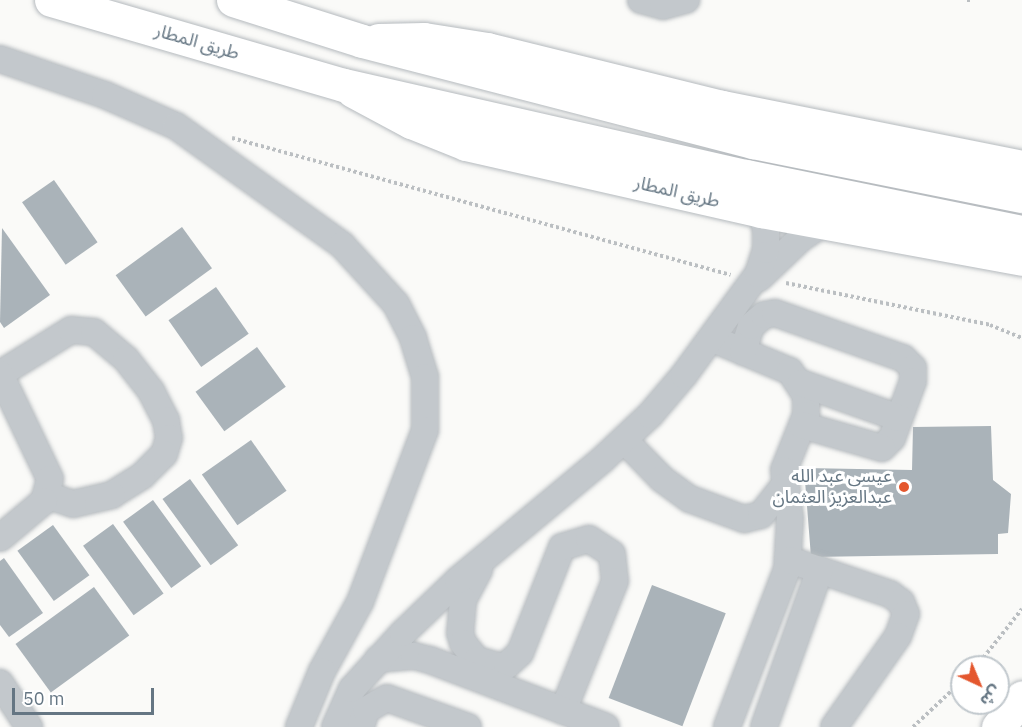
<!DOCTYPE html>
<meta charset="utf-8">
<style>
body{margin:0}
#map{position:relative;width:1022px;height:727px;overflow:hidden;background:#fafaf8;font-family:"IBM Plex Sans","Noto Sans Arabic",sans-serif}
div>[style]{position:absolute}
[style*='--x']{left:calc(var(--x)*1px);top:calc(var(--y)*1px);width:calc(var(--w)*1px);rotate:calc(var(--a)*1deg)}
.building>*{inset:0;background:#aab3b9;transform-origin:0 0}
.path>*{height:4px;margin-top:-2px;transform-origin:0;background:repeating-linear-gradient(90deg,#bbbfc2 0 3px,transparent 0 6px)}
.roads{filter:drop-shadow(0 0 2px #b5babe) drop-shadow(0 0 2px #b5babe)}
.minor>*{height:26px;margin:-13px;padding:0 13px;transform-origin:13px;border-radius:13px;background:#c3c8cc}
.major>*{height:33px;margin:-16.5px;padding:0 16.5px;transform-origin:16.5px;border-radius:16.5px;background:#fff}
.highway>*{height:33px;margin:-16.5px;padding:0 16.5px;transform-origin:16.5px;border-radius:16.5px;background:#fff}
.dots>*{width:16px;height:16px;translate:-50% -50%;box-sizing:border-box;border:3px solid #fff;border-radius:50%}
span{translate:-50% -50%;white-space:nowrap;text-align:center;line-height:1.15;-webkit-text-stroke:6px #fff;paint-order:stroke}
.street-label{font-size:18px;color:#657683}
.poi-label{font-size:18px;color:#657683}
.right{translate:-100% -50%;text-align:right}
.north{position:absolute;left:950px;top:655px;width:60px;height:60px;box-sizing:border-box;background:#fff;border:2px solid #c1c8cd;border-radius:50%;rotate:136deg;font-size:16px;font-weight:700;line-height:24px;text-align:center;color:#657683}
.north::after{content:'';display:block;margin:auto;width:21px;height:27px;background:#e4572e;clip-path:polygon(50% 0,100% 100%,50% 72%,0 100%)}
.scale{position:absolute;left:12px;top:688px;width:142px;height:27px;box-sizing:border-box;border:3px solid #657683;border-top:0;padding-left:8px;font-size:18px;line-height:21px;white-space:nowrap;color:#657683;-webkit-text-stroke:4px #fff;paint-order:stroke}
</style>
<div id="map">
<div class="building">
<div style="left:54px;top:180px;width:76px;height:39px;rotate:55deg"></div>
<div style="left:182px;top:227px;width:51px;height:82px;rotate:54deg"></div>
<div style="clip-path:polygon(2px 228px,50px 295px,4px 328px,0 322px)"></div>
<div style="left:216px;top:287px;width:57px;height:58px;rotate:55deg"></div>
<div style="left:257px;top:347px;width:49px;height:76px;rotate:54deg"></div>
<div style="clip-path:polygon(991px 426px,993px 480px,1011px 494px,1008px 533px,998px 534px,998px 554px,811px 557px,804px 468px,912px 470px,913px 427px)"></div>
<div style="left:251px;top:440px;width:62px;height:60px;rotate:55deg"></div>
<div style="left:190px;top:479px;width:82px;height:34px;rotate:54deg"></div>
<div style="left:153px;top:500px;width:82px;height:37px;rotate:54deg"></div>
<div style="left:113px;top:524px;width:86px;height:37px;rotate:54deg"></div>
<div style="left:53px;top:525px;width:62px;height:44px;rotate:54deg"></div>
<div style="clip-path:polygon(4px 558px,43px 613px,9px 637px,0 625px,0 561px)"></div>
<div style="left:652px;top:585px;width:79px;height:121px;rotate:21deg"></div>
<div style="left:94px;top:587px;width:60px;height:97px;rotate:54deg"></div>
</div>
<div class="path">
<div style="--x:967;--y:0;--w:5;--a:0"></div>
<div style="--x:232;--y:138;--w:517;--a:15.35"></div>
<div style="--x:786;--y:283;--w:208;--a:11.6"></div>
<div style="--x:990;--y:325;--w:35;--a:22"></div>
<div style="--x:976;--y:667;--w:74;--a:-51.6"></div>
<div style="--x:913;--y:727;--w:67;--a:-43.2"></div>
</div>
<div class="roads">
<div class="minor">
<div style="--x:641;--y:0;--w:23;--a:15"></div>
<div style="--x:663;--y:6;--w:24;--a:-15"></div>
<div style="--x:0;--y:59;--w:111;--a:18.9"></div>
<div style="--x:105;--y:95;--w:77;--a:23.6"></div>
<div style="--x:176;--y:126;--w:204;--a:35.6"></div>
<div style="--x:342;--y:245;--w:80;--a:47.5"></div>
<div style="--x:396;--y:304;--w:38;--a:63"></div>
<div style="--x:413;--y:338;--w:41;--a:72.9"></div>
<div style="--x:425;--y:377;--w:53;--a:90"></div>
<div style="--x:425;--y:430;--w:184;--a:110.7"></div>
<div style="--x:360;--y:602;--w:79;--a:118.8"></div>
<div style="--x:322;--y:671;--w:61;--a:112.3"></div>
<div style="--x:759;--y:278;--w:58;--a:-43.6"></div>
<div style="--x:801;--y:238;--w:30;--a:-33"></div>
<div style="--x:713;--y:339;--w:83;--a:22.6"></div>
<div style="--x:790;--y:371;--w:30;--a:57"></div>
<div style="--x:806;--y:396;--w:19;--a:90"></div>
<div style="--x:806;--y:415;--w:59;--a:111.8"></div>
<div style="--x:784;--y:470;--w:49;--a:83"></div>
<div style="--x:790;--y:519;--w:50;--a:93.4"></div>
<div style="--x:787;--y:569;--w:169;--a:110.8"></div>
<div style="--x:743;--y:352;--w:27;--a:-73"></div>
<div style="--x:751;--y:326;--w:17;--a:-40"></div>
<div style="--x:764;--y:315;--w:11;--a:-10"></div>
<div style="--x:775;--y:313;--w:136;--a:19.4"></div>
<div style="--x:903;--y:358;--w:14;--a:45"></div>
<div style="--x:913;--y:368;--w:13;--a:90"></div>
<div style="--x:913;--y:381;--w:61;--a:110.2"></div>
<div style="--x:892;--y:438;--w:14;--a:135"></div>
<div style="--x:882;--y:448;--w:83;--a:-164"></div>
<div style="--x:0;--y:374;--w:84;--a:-31.8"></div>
<div style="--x:71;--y:330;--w:23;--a:5"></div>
<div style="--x:94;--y:332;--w:42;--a:40.2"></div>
<div style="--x:126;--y:359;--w:41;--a:52"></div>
<div style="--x:151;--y:391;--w:33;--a:63"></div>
<div style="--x:166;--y:420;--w:18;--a:81"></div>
<div style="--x:169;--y:438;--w:17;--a:107"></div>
<div style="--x:164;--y:454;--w:31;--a:135"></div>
<div style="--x:142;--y:476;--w:36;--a:148"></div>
<div style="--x:112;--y:495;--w:40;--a:167"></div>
<div style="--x:73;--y:504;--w:28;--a:-161"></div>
<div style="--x:0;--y:374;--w:116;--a:64.5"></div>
<div style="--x:50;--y:479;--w:23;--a:105"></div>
<div style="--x:44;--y:501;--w:57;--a:139.9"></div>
<div style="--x:801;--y:383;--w:104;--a:19.7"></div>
<div style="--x:624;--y:440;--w:54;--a:45.7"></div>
<div style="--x:662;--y:479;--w:34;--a:36"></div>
<div style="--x:690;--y:499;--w:58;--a:20.3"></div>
<div style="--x:744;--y:519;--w:17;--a:-13"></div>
<div style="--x:761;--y:515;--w:36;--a:-52"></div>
<div style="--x:790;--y:560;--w:106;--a:18.8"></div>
<div style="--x:890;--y:594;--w:14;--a:36"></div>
<div style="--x:901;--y:602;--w:13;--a:67"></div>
<div style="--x:906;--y:614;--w:23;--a:110"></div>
<div style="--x:898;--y:636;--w:111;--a:125.1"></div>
<div style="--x:479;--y:570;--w:34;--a:118"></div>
<div style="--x:463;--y:600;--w:33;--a:95"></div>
<div style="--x:460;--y:633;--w:10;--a:73"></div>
<div style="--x:463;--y:643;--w:22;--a:51"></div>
<div style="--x:477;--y:660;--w:22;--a:16"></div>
<div style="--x:498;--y:666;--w:9;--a:-6"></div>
<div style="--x:507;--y:665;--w:18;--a:-43"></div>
<div style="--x:520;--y:653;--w:114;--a:-68.4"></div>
<div style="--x:562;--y:547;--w:28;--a:-17"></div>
<div style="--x:589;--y:539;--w:27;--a:33"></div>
<div style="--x:612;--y:554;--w:27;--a:84"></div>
<div style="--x:615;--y:581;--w:140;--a:111.8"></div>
<div style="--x:378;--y:659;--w:36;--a:-5"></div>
<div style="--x:414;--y:656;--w:16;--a:14"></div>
<div style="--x:430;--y:660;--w:188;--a:20.8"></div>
<div style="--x:0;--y:683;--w:53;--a:56.6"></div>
<div style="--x:335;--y:727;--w:42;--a:-65.9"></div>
<div style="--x:352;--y:689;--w:76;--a:-47.7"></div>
<div style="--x:403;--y:633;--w:76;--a:-43.9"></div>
<div style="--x:458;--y:580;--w:187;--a:-39.8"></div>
<div style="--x:602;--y:460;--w:66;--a:-43.2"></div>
<div style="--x:650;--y:415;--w:52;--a:-49.6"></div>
<div style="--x:684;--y:375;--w:125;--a:-53.8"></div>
<div style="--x:758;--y:274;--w:25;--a:-72"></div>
<div style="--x:766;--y:250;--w:20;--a:-90"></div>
<div style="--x:766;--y:230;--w:20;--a:-105"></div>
<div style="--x:361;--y:727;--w:18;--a:-74"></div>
<div style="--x:366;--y:710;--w:24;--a:-30"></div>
<div style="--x:387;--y:698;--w:86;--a:19.7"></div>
<div style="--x:764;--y:727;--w:167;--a:-70.4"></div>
</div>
<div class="major">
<div style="--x:378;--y:40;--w:46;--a:-1.2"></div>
<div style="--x:424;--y:39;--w:64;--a:9"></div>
<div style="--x:487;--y:49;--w:242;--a:13.9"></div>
<div style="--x:722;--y:107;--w:306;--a:11.3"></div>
<div style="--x:353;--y:91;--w:66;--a:28.1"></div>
<div style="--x:411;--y:122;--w:59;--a:21.8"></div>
<div style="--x:466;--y:144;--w:303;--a:12.8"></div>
<div style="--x:761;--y:211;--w:265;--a:10.4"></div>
<div style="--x:998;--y:727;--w:38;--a:-51"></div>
</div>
<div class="highway">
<div style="--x:51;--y:0;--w:305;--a:16.2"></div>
<div style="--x:344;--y:85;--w:412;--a:12.8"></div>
<div style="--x:746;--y:176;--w:282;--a:11.5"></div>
<div style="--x:233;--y:0;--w:135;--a:17.6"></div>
<div style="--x:362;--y:41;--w:404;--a:14.5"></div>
<div style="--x:753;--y:142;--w:274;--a:11.4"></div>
</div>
</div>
<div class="dots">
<div style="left:904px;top:487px;background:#e4572e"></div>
</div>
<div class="street-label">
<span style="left:197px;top:42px;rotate:16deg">طريق المطار</span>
<span style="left:677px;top:192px;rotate:13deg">طريق المطار</span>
</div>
<div class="poi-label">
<span class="right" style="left:892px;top:487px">عيسى عبد الله<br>عبدالعزيز العثمان</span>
</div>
<div class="north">ش</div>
<div class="scale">50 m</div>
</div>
